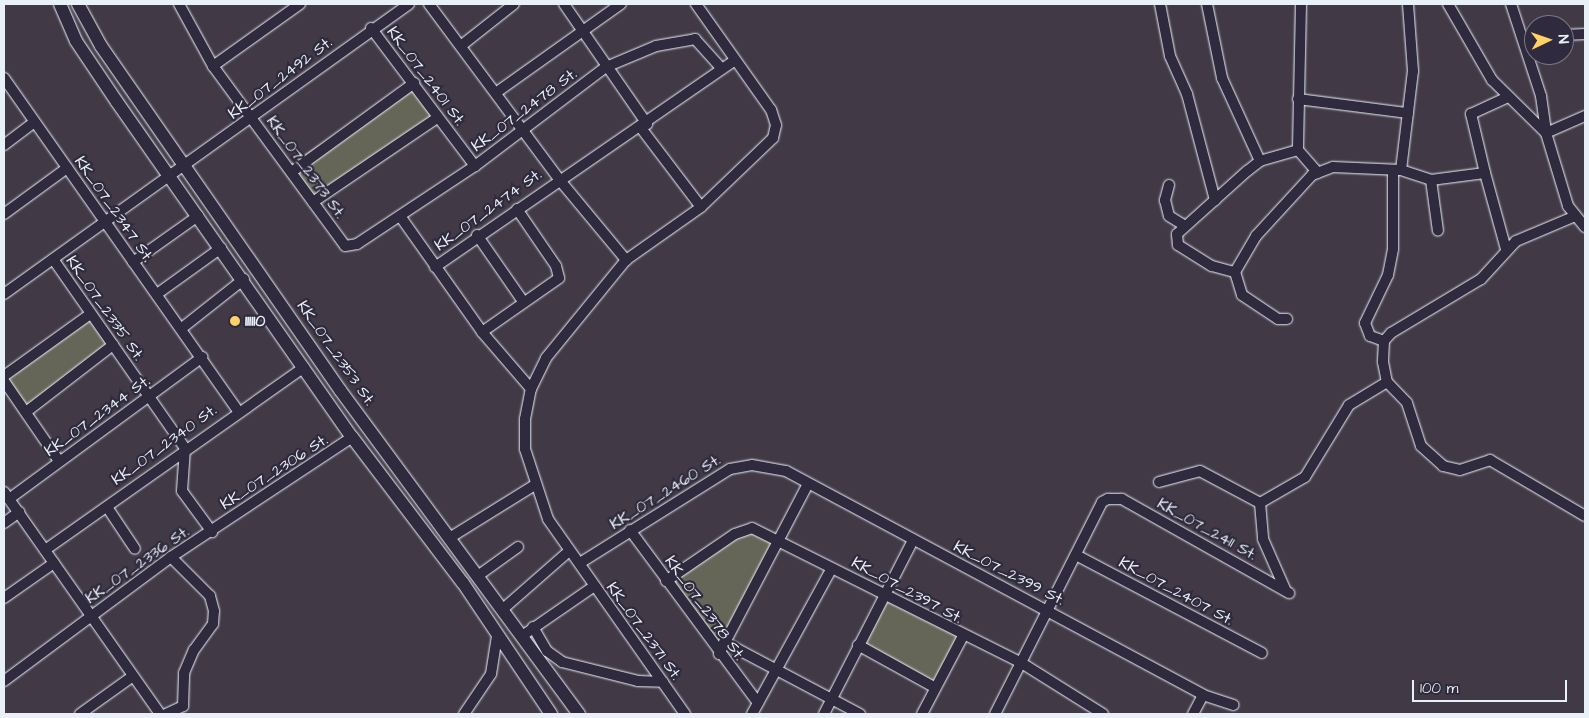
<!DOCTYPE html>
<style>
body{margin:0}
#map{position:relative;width:1589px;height:718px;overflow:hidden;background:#423946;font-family:"Architects Daughter",sans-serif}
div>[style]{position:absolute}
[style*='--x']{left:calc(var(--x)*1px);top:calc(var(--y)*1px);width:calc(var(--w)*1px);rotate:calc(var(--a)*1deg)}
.green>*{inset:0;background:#666658;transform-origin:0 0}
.roads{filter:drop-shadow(0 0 1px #e8f1f8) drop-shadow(0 0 1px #e8f1f8)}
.minor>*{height:10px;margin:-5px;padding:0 5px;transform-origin:5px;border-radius:5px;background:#2f2a3d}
.tertiary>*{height:12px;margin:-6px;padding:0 6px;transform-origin:6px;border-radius:6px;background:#2f2a3d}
.dots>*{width:14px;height:14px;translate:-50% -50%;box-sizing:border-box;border:2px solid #2f2a3d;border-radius:50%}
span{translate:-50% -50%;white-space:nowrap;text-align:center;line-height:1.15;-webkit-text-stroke:4.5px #2f2a3d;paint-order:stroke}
.street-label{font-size:16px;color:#e8f1f8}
.poi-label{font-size:16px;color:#e8f1f8;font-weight:700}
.left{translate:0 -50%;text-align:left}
.frame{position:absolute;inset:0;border:5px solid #e8f1f8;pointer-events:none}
.north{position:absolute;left:1524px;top:15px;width:50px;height:50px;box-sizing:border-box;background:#2f2a3d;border:1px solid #797a88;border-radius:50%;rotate:87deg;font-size:14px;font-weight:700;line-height:20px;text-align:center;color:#e8f1f8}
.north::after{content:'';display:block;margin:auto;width:18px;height:22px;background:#ffd166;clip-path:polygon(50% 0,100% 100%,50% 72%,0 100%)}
.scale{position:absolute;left:1412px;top:680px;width:155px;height:22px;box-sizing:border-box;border:2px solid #e8f1f8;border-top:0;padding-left:6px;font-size:15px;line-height:18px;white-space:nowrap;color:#e8f1f8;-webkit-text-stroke:4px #2f2a3d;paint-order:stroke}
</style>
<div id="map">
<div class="green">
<div style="left:414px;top:83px;width:42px;height:150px;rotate:57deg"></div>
<div style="left:89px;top:315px;width:38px;height:108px;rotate:51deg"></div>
<div style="clip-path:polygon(746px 527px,781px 541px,721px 650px,666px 581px)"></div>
<div style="left:884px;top:596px;width:89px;height:55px;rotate:27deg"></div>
</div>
<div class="roads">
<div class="minor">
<div style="--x:179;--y:4;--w:71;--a:61.3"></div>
<div style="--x:213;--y:66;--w:223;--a:53.7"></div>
<div style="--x:345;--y:246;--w:12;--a:-9"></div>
<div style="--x:357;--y:244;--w:141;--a:-33.5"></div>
<div style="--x:475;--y:166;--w:164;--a:-37.1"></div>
<div style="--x:606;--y:67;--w:54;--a:-22.8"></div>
<div style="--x:656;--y:46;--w:40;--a:-10"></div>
<div style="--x:695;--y:39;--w:40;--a:48"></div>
<div style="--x:429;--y:4;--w:217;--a:53.4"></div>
<div style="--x:558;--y:178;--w:107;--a:50.3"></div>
<div style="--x:564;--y:4;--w:146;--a:55.3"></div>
<div style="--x:1160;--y:4;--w:53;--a:79.1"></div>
<div style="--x:1170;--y:56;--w:42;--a:65.9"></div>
<div style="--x:1187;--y:94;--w:110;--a:75.2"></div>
<div style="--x:1207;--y:4;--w:76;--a:78.5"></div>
<div style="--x:1222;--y:78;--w:91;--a:65.4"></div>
<div style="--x:1301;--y:4;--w:146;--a:91.2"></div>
<div style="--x:1298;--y:150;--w:40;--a:164"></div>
<div style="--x:1260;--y:161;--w:16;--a:142"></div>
<div style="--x:1247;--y:171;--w:94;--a:138"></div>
<div style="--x:1177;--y:234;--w:11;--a:85"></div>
<div style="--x:1178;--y:245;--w:40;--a:32"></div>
<div style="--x:1212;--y:266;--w:24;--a:15"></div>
<div style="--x:1235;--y:272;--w:42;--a:-59.7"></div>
<div style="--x:1256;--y:236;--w:83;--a:-47.4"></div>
<div style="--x:1312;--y:175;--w:22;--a:-21"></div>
<div style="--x:1333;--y:167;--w:68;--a:2.5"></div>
<div style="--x:1401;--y:170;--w:32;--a:18"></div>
<div style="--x:1431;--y:180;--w:54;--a:-7.4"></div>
<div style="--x:1485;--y:173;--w:79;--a:74.6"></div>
<div style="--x:1448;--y:4;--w:88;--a:59.9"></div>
<div style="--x:1492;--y:80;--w:76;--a:44.5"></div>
<div style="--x:1546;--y:133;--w:43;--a:-23.6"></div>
<div style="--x:1511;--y:4;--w:97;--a:71.9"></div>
<div style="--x:1541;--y:96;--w:37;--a:82"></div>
<div style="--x:1546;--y:133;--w:76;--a:73.2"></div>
<div style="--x:1568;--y:206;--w:27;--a:51"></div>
<div style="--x:371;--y:28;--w:173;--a:53"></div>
<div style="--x:1564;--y:35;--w:21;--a:-3"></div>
<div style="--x:462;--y:45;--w:66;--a:-38.3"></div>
<div style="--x:213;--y:66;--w:107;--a:-35.5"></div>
<div style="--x:4;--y:78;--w:406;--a:54.9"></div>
<div style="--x:497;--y:92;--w:152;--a:-35.4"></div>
<div style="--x:1298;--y:99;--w:111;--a:7.3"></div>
<div style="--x:641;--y:128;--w:99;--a:52.8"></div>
<div style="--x:4;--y:145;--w:36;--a:-37"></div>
<div style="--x:1298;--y:150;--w:30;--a:49"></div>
<div style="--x:1401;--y:170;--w:100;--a:-83.1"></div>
<div style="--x:1413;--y:71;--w:67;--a:-94.3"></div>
<div style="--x:293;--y:171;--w:150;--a:-36"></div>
<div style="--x:1485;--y:173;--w:61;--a:-103.3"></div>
<div style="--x:1471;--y:114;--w:41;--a:-24.7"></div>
<div style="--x:1431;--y:180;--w:51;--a:82.2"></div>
<div style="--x:1169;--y:185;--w:16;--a:105"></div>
<div style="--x:1165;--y:200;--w:16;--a:76"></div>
<div style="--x:1169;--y:216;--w:19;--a:32"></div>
<div style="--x:313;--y:202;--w:150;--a:-34.1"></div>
<div style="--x:4;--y:214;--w:78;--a:-36.1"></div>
<div style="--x:400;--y:216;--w:142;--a:54.7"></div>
<div style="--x:482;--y:332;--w:75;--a:49.3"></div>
<div style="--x:1573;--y:217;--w:62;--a:157.2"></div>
<div style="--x:1516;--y:241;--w:52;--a:132.6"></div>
<div style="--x:1481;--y:279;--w:105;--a:149"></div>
<div style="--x:1391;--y:333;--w:11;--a:131"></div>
<div style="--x:1384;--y:341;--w:21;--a:93"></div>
<div style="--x:1383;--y:362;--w:20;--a:79"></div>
<div style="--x:1387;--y:382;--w:29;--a:46"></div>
<div style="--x:1407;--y:403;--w:45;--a:72"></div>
<div style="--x:1421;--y:446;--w:30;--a:42"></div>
<div style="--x:1443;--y:466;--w:17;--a:13"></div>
<div style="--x:1460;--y:470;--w:32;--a:-18"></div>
<div style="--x:1490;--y:460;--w:110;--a:30.5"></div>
<div style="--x:477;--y:235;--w:79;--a:55.3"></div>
<div style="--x:53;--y:259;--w:231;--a:55.1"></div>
<div style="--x:133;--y:262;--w:80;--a:-35.3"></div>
<div style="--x:435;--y:267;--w:363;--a:-34.6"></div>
<div style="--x:1235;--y:272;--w:24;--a:73"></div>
<div style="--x:1242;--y:295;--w:43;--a:33.7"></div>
<div style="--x:1278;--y:319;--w:9;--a:0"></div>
<div style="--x:4;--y:294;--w:498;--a:-35.6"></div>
<div style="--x:157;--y:294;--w:79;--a:-35.7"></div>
<div style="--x:182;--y:328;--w:79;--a:-38.3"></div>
<div style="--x:482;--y:332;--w:94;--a:-35"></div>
<div style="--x:559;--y:278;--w:12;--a:-104"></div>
<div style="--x:556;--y:266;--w:69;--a:-124.4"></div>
<div style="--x:1384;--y:341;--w:15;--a:-160"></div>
<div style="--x:1370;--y:336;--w:14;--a:-111"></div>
<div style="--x:1365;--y:323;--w:53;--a:-64.4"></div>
<div style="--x:1388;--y:275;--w:26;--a:-79"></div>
<div style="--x:1393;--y:249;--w:78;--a:-90"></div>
<div style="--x:4;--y:376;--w:105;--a:-35.7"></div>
<div style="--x:4;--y:381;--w:97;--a:55.5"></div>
<div style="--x:26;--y:412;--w:110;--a:-37.6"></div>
<div style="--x:185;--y:448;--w:43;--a:94"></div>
<div style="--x:182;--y:491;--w:51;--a:53.8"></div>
<div style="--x:1159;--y:482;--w:42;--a:-15"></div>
<div style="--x:1200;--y:471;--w:68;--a:28.1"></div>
<div style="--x:4;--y:492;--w:271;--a:54.9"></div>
<div style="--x:9;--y:499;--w:240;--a:-36.3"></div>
<div style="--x:1260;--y:503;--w:52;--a:-30"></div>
<div style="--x:1305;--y:477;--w:84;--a:-58.6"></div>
<div style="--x:1349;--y:405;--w:44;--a:-31.2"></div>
<div style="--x:1260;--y:503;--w:36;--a:85"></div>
<div style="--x:1263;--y:539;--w:55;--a:66.3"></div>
<div style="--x:107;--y:507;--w:50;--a:56.3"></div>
<div style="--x:4;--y:523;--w:19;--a:-36"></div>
<div style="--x:630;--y:530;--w:215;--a:53.5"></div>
<div style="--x:451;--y:537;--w:99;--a:-31.8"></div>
<div style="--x:45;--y:550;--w:317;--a:-35.2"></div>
<div style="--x:1076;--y:555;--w:210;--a:27.8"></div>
<div style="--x:580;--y:563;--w:177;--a:-32.1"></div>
<div style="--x:730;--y:469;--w:22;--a:-10"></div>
<div style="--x:752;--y:465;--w:35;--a:10"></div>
<div style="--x:786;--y:471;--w:473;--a:28.2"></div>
<div style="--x:1203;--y:695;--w:32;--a:18"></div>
<div style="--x:479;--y:575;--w:48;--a:-35.7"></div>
<div style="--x:666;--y:581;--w:83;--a:-34.3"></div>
<div style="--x:735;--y:534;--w:18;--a:-19"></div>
<div style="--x:752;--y:528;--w:300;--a:26.6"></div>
<div style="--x:1020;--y:662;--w:98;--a:32.1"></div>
<div style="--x:4;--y:598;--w:61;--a:-35"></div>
<div style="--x:503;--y:609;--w:88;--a:-41.3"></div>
<div style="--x:533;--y:627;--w:28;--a:60"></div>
<div style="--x:547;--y:651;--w:19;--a:36"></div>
<div style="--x:562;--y:662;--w:78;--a:14"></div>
<div style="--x:638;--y:681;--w:25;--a:2"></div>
<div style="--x:522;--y:636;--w:86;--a:-34.6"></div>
<div style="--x:724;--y:642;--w:154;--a:27.9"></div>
<div style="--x:858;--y:645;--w:87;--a:28.9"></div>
<div style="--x:719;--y:654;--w:190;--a:-62.4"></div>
<div style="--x:4;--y:681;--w:208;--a:-36.6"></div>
<div style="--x:171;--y:557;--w:217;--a:-33.5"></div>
<div style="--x:80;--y:714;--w:65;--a:-35.6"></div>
<div style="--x:166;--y:714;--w:19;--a:-25"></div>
<div style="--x:183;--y:706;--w:33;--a:-88"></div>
<div style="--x:184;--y:673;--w:25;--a:-67"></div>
<div style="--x:194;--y:650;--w:32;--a:-54"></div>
<div style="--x:213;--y:624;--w:13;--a:-86"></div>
<div style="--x:214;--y:611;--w:16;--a:-105"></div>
<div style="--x:210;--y:596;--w:55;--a:-135"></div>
<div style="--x:464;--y:714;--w:48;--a:-56"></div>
<div style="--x:491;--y:674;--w:39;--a:-81"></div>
<div style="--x:685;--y:714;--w:238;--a:-125.1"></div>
<div style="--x:548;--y:519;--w:74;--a:-108.2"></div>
<div style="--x:525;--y:449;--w:30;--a:-90"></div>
<div style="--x:525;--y:419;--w:31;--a:-79"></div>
<div style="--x:531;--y:389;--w:34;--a:-64"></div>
<div style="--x:546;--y:358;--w:127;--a:-50.8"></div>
<div style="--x:626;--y:260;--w:92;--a:-35.2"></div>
<div style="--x:701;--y:207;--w:100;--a:-43.8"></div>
<div style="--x:773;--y:138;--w:13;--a:-77"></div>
<div style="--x:776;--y:125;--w:16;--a:-108"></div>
<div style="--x:771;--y:110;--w:130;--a:-125.3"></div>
<div style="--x:752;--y:714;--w:166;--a:-61.3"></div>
<div style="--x:824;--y:714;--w:195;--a:-62.9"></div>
<div style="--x:922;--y:714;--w:88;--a:-62.3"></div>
<div style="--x:995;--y:714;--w:237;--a:-63.2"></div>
<div style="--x:1102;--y:502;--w:7;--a:-27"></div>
<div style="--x:1108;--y:499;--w:14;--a:0"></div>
<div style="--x:1122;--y:499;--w:192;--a:29.4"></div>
<div style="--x:1193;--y:714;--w:21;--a:-62"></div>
</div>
<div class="tertiary">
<div style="--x:60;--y:4;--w:40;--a:66.6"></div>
<div style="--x:76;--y:41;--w:73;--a:56.1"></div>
<div style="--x:117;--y:102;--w:409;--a:55"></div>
<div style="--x:352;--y:437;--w:183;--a:52.8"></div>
<div style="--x:463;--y:583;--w:158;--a:56.1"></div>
<div style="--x:78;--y:4;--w:48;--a:61.3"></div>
<div style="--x:101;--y:46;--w:419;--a:55.2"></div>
<div style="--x:340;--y:390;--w:403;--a:53.6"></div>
</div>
</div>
<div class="dots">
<div style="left:235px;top:321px;background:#ffd166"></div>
</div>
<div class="street-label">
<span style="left:426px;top:76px;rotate:53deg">KK_07_2401 St.</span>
<span style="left:280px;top:78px;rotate:-37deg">KK_07_2492 St.</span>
<span style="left:524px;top:110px;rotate:-37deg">KK_07_2478 St.</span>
<span style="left:306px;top:167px;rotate:54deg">KK_07_2373 St.</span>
<span style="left:114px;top:209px;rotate:55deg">KK_07_2347 St.</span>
<span style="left:488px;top:210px;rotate:-36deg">KK_07_2474 St.</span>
<span style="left:105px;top:308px;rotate:55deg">KK_07_2335 St.</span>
<span style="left:336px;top:353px;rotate:55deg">KK_07_2353 St.</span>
<span style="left:97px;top:416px;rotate:-36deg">KK_07_2344 St.</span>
<span style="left:164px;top:445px;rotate:-36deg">KK_07_2340 St.</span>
<span style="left:274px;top:472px;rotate:-33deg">KK_07_2306 St.</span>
<span style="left:665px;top:492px;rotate:-32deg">KK_07_2460 St.</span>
<span style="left:1207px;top:529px;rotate:29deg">KK_07_2411 St.</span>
<span style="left:137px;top:565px;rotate:-35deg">KK_07_2336 St.</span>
<span style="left:1009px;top:573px;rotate:27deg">KK_07_2399 St.</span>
<span style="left:907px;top:590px;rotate:28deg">KK_07_2397 St.</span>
<span style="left:1176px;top:591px;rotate:28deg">KK_07_2407 St.</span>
<span style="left:705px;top:608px;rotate:54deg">KK_07_2378 St.</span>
<span style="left:644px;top:631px;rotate:54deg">KK_07_2371 St.</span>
</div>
<div class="poi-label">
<span class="left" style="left:245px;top:321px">111110</span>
</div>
<div class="frame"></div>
<div class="north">N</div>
<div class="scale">100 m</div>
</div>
